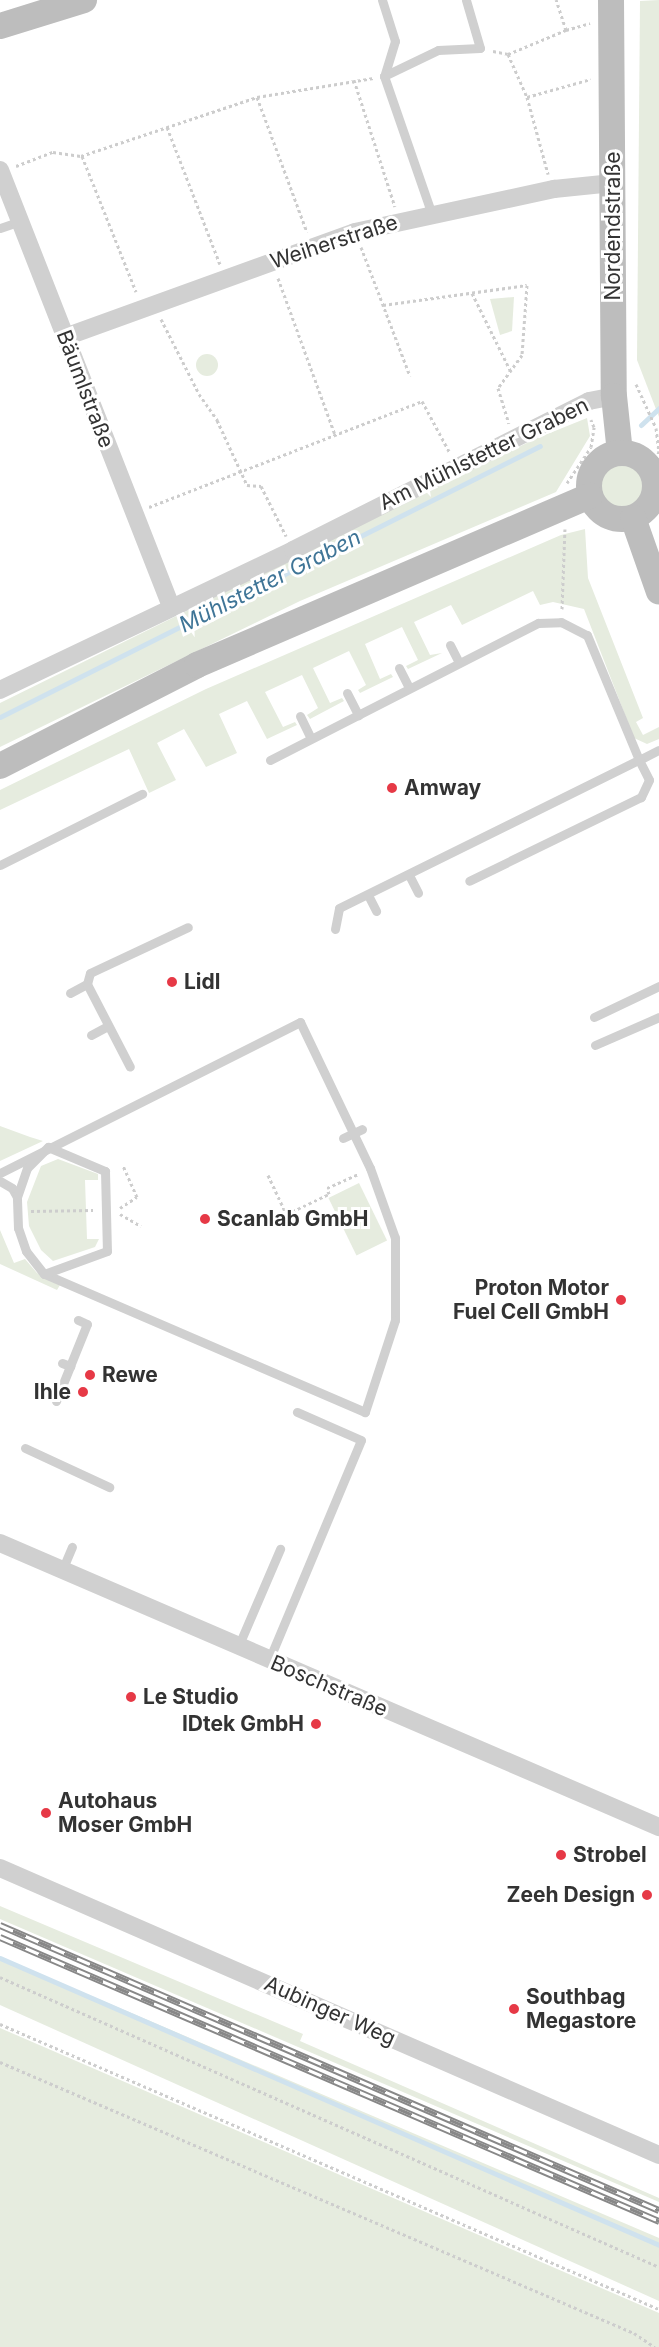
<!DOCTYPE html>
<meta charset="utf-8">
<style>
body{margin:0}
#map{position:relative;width:659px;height:2347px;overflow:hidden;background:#fff;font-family:Inter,sans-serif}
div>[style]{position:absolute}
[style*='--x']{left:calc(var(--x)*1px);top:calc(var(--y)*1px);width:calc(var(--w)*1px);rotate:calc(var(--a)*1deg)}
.green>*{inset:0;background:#e6ecdf;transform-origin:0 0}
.round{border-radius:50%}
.stream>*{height:5px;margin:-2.5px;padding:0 2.5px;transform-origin:2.5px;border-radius:2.5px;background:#cfe2ee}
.path>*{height:3px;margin-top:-1.5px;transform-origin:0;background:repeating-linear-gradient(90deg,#cdcdcd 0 3px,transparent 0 6px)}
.lane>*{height:9px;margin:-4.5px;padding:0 4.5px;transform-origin:4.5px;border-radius:4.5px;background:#d0d0d0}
.street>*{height:18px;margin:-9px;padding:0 9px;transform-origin:9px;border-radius:9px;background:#d0d0d0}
.secondary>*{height:26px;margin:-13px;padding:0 13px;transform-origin:13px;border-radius:13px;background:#bdbdbd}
.secondary>.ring{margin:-13px;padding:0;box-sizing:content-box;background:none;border:26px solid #bdbdbd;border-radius:50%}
.rail>*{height:7px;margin-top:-3.5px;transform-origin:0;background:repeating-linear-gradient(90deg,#fff 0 14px,#888 0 28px);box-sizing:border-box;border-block:2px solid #888}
.dots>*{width:16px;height:16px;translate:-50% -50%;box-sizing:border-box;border:3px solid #fff;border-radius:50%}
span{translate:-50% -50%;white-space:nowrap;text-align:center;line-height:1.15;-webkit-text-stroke:6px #fff;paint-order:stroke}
.street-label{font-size:21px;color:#333}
.poi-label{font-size:21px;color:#333;font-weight:700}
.left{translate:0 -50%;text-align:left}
.right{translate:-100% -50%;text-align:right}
.water-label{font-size:22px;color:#3f7597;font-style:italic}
</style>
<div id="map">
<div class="green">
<div style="clip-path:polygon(659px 0,659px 417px,637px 360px,640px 1px)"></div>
<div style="clip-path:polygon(514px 297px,512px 331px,500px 335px,490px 299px)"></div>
<div class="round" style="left:196px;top:354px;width:22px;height:22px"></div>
<div style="clip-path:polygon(587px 418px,590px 436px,556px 492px,300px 601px,0 747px,0 703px,535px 439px)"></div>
<div class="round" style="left:597px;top:460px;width:52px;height:52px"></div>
<div style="clip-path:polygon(585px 529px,588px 578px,643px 718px,636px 722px,643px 735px,659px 727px,659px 739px,647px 744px,634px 738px,584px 609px,553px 602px,540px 605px,533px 591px,462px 625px,451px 605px,414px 622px,430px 655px,442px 653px,408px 669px,406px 666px,418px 660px,402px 627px,365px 644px,380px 679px,391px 674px,393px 677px,360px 693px,358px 690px,366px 685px,349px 651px,313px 668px,330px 703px,342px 698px,344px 701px,310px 719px,307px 715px,318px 708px,302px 675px,265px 692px,283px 727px,295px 722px,297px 725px,267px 739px,247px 701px,219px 714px,237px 753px,206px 767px,184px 729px,157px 743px,176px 780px,149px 793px,129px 749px,0 810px,0 790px,206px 689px,561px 535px)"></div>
<div style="clip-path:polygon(0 1126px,30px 1137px,43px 1141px,0 1161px)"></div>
<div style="clip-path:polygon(58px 1159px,98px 1174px,98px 1180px,85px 1180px,87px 1239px,99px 1239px,95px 1247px,53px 1261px,41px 1250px,29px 1226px,27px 1202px,41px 1166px)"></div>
<div style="left:359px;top:1183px;width:64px;height:34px;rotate:64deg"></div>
<div style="clip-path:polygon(0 1230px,14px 1263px,25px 1259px,37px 1273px,60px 1285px,57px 1290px,0 1264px)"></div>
<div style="clip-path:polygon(0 1906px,303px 2034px,300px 2041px,659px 2198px,659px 2202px,0 1919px)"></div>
<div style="clip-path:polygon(0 1957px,659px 2238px,659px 2301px,0 2005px)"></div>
<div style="clip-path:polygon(0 2028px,659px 2313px,659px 2347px,0 2347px)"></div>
</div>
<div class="stream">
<div style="--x:641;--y:425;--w:25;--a:-43"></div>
<div style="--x:0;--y:717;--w:604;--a:-26.65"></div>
<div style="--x:0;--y:1958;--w:719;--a:23.53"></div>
</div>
<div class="path">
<div style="--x:566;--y:30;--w:25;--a:-16"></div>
<div style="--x:493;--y:51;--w:15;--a:11"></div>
<div style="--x:508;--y:54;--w:63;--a:-22.5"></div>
<div style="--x:566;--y:30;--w:32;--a:-108"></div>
<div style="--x:508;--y:54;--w:47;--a:66.2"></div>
<div style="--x:527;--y:97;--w:80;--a:74.7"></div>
<div style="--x:354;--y:80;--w:133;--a:72.1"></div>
<div style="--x:257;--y:97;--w:144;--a:69.7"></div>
<div style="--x:527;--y:97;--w:66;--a:-15.7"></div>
<div style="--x:167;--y:127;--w:147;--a:68.9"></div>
<div style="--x:82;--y:156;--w:146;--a:68.3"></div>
<div style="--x:16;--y:166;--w:40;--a:-21"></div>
<div style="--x:53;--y:152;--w:28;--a:8"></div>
<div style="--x:81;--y:156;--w:186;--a:-18.5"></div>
<div style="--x:257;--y:97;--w:118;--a:-9.3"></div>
<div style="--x:361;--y:247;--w:138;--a:69.2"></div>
<div style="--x:278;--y:278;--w:167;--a:70"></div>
<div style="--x:472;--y:293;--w:88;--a:63.7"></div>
<div style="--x:383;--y:305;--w:145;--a:-7.9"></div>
<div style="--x:527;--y:285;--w:70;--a:94.1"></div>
<div style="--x:522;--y:355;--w:41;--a:126"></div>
<div style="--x:498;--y:388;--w:37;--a:73"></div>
<div style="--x:161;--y:319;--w:84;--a:63.1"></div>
<div style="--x:199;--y:394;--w:32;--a:55"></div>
<div style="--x:217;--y:420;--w:72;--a:65.2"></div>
<div style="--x:247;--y:485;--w:14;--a:4"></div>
<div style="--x:261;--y:486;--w:56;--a:63.4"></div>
<div style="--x:636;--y:384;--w:48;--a:65.6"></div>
<div style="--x:656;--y:428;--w:23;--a:83"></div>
<div style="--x:659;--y:451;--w:22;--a:106"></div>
<div style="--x:567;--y:483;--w:43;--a:-56.3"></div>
<div style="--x:591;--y:447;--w:20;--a:-81"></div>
<div style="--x:594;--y:427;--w:8;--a:-113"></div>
<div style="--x:149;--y:507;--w:293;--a:-21.2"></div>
<div style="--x:422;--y:401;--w:59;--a:61.7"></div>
<div style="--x:562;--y:609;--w:80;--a:-87.9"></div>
<div style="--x:268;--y:1175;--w:52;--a:64.9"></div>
<div style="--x:120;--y:1208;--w:20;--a:-33"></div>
<div style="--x:137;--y:1197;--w:34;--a:-114"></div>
<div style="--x:31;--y:1211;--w:62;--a:-0.9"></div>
<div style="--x:120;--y:1214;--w:24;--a:30"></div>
<div style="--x:287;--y:1214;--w:47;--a:-25.5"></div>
<div style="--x:329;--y:1194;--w:6;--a:-108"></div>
<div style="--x:327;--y:1188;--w:34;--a:-24"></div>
<div style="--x:0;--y:1977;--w:720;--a:23.75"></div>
<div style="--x:0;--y:2024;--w:718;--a:23.39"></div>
<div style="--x:0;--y:2062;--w:689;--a:23.14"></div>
<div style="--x:634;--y:2333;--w:25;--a:34"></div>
</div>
<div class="lane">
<div style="--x:382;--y:0;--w:43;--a:72.4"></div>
<div style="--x:395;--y:41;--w:37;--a:107"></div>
<div style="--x:384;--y:76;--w:147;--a:70.9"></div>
<div style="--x:384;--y:76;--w:60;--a:-25.7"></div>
<div style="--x:438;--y:50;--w:42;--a:-2.7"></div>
<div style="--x:480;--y:48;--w:50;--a:-106.3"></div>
<div style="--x:0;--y:228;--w:21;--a:-19"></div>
<div style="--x:450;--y:645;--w:20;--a:63"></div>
<div style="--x:399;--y:668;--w:22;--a:63"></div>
<div style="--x:347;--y:693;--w:25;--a:63"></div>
<div style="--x:300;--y:716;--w:25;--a:64"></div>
<div style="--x:270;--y:760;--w:301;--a:-27.1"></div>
<div style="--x:538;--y:623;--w:23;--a:-2"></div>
<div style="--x:561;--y:622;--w:29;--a:27"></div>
<div style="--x:587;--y:635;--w:135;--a:67.4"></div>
<div style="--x:639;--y:760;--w:22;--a:-27"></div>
<div style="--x:0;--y:865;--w:159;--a:-26.6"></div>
<div style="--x:409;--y:875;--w:20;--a:63"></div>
<div style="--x:368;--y:895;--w:18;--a:63"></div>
<div style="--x:335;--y:929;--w:21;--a:-79"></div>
<div style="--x:339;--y:908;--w:335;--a:-26.3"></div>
<div style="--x:639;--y:760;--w:22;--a:63"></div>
<div style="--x:649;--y:780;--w:19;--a:115"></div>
<div style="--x:641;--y:797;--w:191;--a:154"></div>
<div style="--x:87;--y:984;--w:11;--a:-75"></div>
<div style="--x:90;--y:973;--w:108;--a:-25.1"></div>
<div style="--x:70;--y:993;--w:19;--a:-28"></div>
<div style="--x:87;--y:984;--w:93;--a:62.6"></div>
<div style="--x:594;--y:1017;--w:72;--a:-25.5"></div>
<div style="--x:91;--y:1035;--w:19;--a:-28"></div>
<div style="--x:595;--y:1045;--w:70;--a:-23.6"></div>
<div style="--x:343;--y:1138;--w:21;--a:-25"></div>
<div style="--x:0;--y:1173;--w:336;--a:-26.7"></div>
<div style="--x:300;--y:1022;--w:162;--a:64.4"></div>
<div style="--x:370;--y:1168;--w:74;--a:70.3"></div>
<div style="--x:395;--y:1238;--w:82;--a:90"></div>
<div style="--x:395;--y:1320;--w:97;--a:108.1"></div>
<div style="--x:365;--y:1412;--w:349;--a:-156.7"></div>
<div style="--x:44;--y:1274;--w:29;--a:-128"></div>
<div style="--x:26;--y:1251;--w:24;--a:-109"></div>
<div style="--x:18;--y:1228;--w:31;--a:-92"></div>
<div style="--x:17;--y:1197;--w:10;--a:-119"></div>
<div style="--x:12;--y:1188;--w:14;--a:-150"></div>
<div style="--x:17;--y:1197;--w:31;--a:-71"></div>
<div style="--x:27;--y:1168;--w:30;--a:-45"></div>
<div style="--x:48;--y:1147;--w:62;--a:22.8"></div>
<div style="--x:105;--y:1171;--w:80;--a:88.6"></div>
<div style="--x:107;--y:1251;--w:67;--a:159.9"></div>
<div style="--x:62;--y:1363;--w:9;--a:21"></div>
<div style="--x:70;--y:1366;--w:45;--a:-68"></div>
<div style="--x:87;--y:1324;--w:10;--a:-156"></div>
<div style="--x:56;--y:1401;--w:38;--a:-68"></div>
<div style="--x:25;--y:1448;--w:93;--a:24.9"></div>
<div style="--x:63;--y:1568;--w:23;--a:-67"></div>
<div style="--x:238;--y:1647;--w:107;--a:-66.8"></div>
<div style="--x:269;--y:1660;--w:238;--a:-67.3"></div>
<div style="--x:361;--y:1440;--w:70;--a:-156.4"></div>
</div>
<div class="street">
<div style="--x:0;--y:170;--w:469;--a:68.6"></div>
<div style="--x:65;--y:337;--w:308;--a:-19.9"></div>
<div style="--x:355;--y:232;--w:204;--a:-12.2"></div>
<div style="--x:554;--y:189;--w:59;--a:-5.8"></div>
<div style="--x:0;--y:690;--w:325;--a:-25.5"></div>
<div style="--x:293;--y:550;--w:331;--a:-26.7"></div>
<div style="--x:589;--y:401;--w:25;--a:-11"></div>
<div style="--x:0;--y:1543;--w:718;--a:23.31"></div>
<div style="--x:0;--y:1868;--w:719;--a:23.53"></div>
</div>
<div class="secondary">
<div style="--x:611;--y:0;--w:396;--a:89.6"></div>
<div style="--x:614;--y:396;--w:57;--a:84"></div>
<div style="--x:0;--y:26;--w:88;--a:-17.2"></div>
<div class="ring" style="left:589px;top:453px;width:40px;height:40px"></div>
<div style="--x:633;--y:518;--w:78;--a:70.6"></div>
<div style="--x:0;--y:766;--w:221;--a:-27.1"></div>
<div style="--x:197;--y:665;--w:428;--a:-23.3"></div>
</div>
<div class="rail">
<div style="--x:0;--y:1925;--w:718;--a:23.39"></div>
<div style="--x:0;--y:1937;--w:718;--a:23.31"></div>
</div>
<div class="dots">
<div style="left:392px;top:788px;background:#e63946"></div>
<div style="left:172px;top:982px;background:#e63946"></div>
<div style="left:205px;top:1219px;background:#e63946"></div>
<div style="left:621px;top:1300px;background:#e63946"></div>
<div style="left:90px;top:1375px;background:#e63946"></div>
<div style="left:83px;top:1392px;background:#e63946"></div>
<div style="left:131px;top:1697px;background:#e63946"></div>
<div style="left:316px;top:1724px;background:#e63946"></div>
<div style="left:46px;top:1813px;background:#e63946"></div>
<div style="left:561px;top:1855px;background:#e63946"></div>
<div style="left:647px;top:1895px;background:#e63946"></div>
<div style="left:514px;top:2009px;background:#e63946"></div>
</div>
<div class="street-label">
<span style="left:613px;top:226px;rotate:-90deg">Nordendstraße</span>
<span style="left:334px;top:242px;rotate:-18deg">Weiherstraße</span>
<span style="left:85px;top:389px;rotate:69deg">Bäumlstraße</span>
<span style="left:484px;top:454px;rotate:-26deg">Am Mühlstetter Graben</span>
<span style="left:329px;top:1686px;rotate:23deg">Boschstraße</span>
<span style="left:330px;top:2011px;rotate:24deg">Aubinger Weg</span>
</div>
<div class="poi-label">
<span class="left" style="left:404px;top:788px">Amway</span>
<span class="left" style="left:184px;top:982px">Lidl</span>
<span class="left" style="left:217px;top:1219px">Scanlab GmbH</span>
<span class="right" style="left:609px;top:1300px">Proton Motor<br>Fuel Cell GmbH</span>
<span class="left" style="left:102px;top:1375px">Rewe</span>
<span class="right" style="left:71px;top:1392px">Ihle</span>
<span class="left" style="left:143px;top:1697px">Le Studio</span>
<span class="right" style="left:304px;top:1724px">IDtek GmbH</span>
<span class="left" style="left:58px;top:1813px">Autohaus<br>Moser GmbH</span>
<span class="left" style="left:573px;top:1855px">Strobel</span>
<span class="right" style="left:635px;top:1895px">Zeeh Design</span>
<span class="left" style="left:526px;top:2009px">Southbag<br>Megastore</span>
</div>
<div class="water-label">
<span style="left:270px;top:581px;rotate:-27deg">Mühlstetter Graben</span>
</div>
</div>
